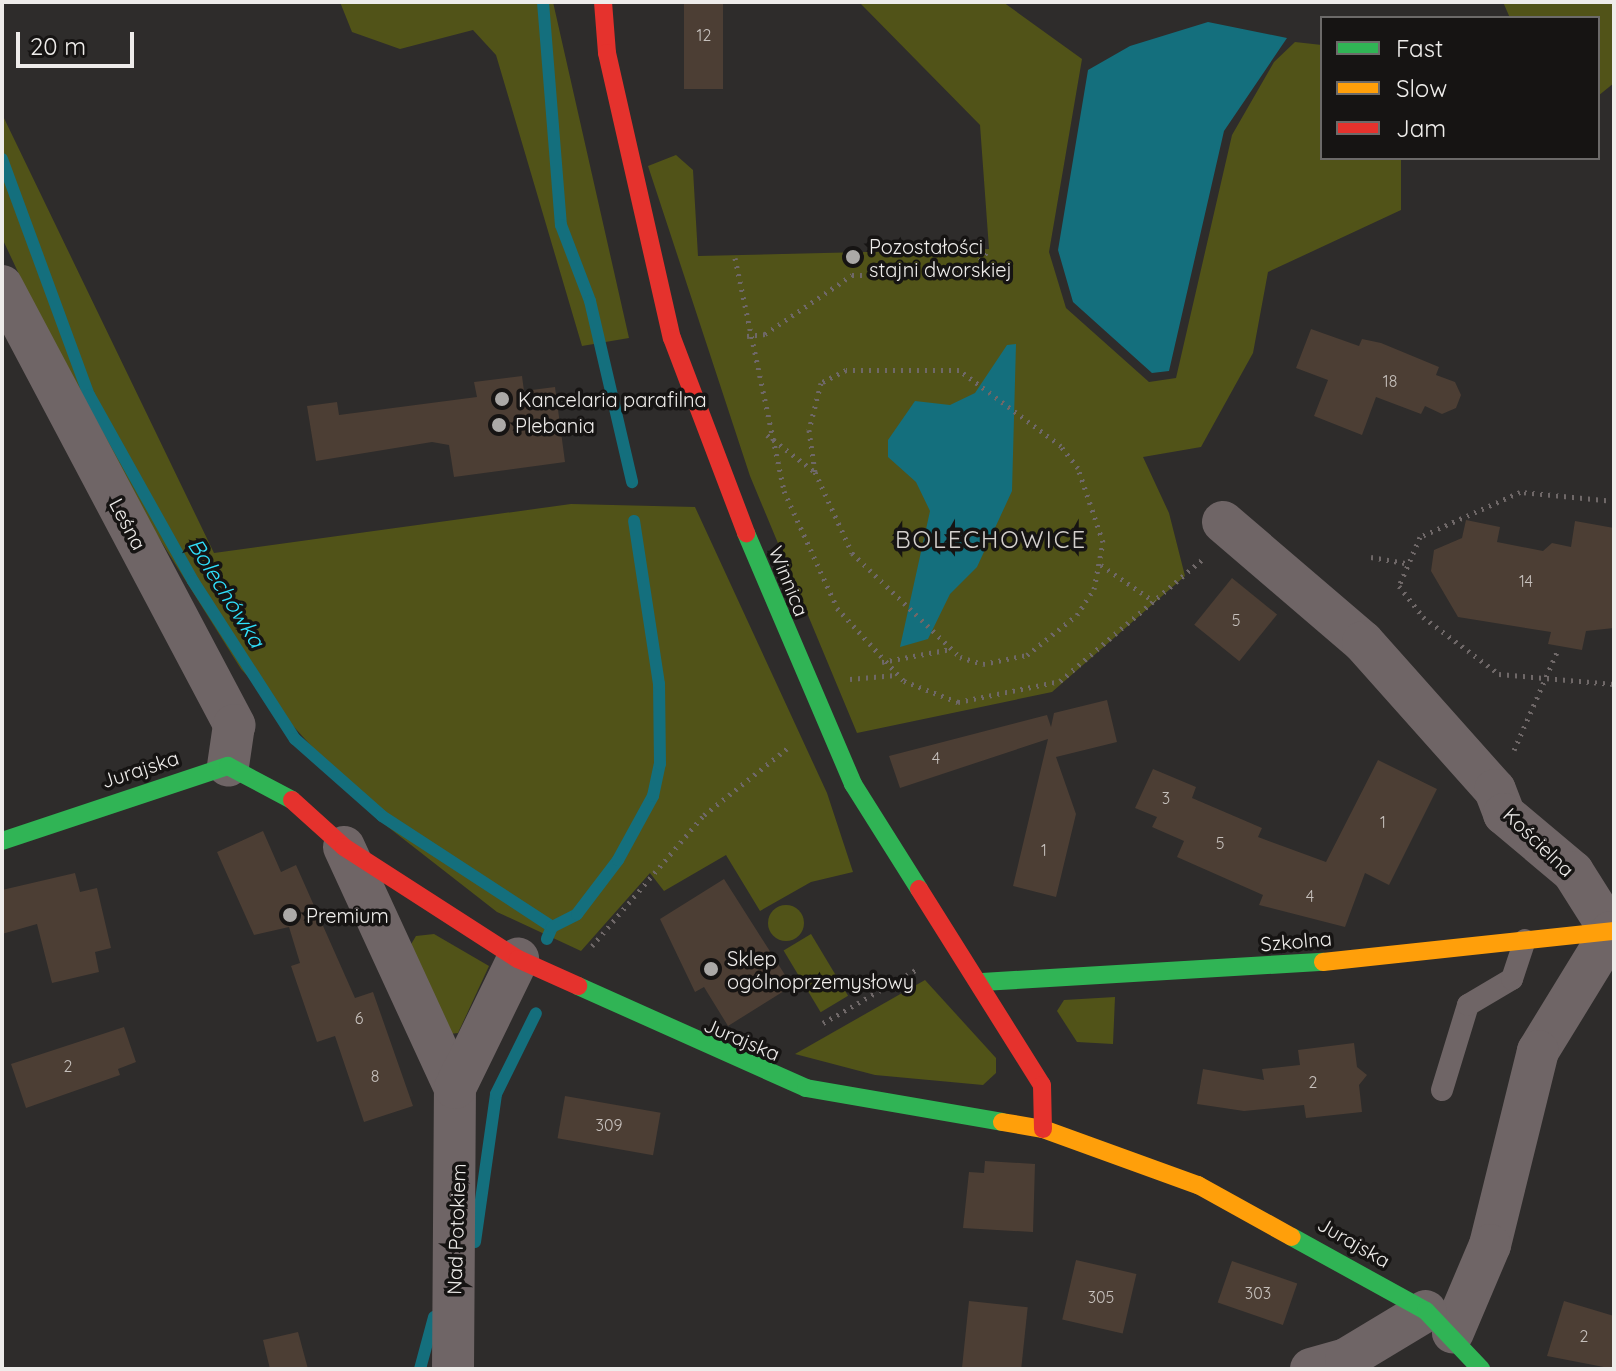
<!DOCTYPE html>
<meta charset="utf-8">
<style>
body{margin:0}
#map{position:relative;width:1616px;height:1371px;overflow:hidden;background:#2e2c2b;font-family:Quicksand,sans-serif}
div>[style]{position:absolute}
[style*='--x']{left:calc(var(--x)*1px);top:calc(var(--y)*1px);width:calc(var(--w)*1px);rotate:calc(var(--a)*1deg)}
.green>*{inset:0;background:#515318;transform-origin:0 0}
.round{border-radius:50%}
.water>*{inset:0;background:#146f7d}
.stream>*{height:12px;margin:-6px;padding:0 6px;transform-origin:6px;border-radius:6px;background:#146f7d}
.building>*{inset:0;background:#4c3e34;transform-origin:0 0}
.path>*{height:5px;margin-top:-2.5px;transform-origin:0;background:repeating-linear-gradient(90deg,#6f6868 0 2px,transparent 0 8px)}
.lane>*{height:22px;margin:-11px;padding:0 11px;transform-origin:11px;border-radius:11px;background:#6f6566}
.street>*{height:42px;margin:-21px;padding:0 21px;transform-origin:21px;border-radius:21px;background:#6f6566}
.fast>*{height:18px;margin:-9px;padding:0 9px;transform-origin:9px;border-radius:9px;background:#30b455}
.slow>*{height:18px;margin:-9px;padding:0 9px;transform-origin:9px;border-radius:9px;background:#ff9f0a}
.jam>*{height:18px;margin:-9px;padding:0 9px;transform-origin:9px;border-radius:9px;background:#e5322d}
.dots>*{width:22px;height:22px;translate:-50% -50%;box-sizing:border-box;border:4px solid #161413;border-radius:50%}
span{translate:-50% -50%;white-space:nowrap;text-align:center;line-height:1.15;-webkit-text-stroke:7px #161413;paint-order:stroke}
.number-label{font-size:16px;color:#c6c0bc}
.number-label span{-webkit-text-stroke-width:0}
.poi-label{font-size:20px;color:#eeecea}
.left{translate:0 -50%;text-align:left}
.street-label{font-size:20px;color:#eeecea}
.water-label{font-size:22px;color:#30e1fd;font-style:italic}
.quarter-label{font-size:24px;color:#d4d0cd;letter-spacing:2px}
.frame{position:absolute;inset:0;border:4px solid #eeecea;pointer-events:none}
.legend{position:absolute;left:1320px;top:16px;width:280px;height:144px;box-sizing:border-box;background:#161413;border:2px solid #6c6a69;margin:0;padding:10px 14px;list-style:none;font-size:24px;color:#eeecea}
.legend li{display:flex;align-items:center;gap:16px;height:40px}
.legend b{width:40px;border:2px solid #6c6a69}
.scale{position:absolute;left:16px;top:32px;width:118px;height:36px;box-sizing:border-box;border:4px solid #eeecea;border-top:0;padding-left:10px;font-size:24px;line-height:28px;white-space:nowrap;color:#eeecea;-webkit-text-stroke:6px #161413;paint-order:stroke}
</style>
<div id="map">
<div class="green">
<div style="clip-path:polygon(340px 2px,553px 2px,629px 338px,582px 346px,496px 55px,473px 30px,400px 49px,352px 32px)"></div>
<div style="clip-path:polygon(859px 2px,1003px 2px,1082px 59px,1049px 252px,1066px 308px,1149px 382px,1176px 378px,1232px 135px,1274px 62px,1295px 42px,1322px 45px,1322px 158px,1401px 158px,1401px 210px,1268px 272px,1253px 353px,1201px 447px,1143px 457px,1169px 513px,1185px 576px,1052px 692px,857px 733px,750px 476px,648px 166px,676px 155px,693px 170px,698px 256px,989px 249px,980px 125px)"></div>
<div style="clip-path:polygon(1503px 2px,1614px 2px,1614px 83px,1598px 96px,1598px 18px,1510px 18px)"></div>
<div style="clip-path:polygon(2px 114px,214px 553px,571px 504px,695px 507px,827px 793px,853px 872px,811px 882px,760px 911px,726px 855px,664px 891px,650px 873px,581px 951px,497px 912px,379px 820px,241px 669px,95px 436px,2px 238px)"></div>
<div class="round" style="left:768px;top:905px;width:36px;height:36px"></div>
<div style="clip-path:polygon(434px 934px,489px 966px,458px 1033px,450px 1034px,407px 951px,416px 936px)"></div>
<div style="left:811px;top:934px;width:72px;height:32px;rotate:59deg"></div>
<div style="clip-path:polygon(925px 980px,996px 1058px,996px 1073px,983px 1085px,875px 1075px,795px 1054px)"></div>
<div style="clip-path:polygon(1115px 997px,1113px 1044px,1077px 1042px,1057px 1011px,1064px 1000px)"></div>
</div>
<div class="water">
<div style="clip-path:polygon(1208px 22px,1287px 38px,1224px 131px,1169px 371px,1152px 373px,1073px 302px,1058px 250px,1088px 70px,1130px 46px)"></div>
<div style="clip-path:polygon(1016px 344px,1012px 491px,977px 567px,950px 594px,928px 639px,900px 647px,930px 511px,916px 482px,888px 457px,888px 440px,915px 401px,950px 405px,975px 393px,1007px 345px)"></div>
</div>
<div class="stream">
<div style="--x:543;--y:2;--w:224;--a:85.4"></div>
<div style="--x:561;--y:225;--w:81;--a:69.1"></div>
<div style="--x:590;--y:301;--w:186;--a:76.9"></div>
<div style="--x:2;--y:159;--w:252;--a:69.8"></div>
<div style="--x:89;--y:395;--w:213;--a:60.8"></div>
<div style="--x:193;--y:581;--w:188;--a:57.2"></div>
<div style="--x:295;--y:739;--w:116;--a:41.5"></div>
<div style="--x:382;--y:816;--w:203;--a:33.1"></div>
<div style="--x:552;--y:927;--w:13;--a:113"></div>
<div style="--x:552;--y:927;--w:28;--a:-27"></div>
<div style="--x:577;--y:914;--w:68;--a:-52.8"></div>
<div style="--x:618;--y:860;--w:73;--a:-61.3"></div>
<div style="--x:653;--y:796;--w:33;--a:-78"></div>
<div style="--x:660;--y:764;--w:80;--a:-90.7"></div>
<div style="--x:659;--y:684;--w:165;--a:-98.7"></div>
<div style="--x:475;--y:1242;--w:149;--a:-81.9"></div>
<div style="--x:496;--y:1094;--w:90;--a:-63.7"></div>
<div style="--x:420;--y:1369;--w:54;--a:-74.9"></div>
</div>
<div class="building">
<div style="left:684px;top:2px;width:39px;height:87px"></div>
<div style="clip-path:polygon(1311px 329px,1359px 346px,1362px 339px,1381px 343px,1439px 367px,1436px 375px,1455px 382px,1461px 395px,1456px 408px,1442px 414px,1425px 406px,1421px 414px,1376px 397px,1362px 435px,1314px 416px,1328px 380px,1296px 368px)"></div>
<div style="clip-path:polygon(522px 376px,524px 391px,555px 387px,565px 462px,454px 477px,449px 445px,432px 442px,316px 461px,307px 406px,337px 402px,339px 415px,477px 397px,474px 382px)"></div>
<div style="clip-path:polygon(1466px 520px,1500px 527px,1497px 542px,1543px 551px,1552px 543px,1571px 547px,1575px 521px,1614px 528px,1614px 628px,1586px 631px,1582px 650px,1548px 644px,1551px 632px,1458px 617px,1431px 571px,1434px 550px,1462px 538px)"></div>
<div style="left:1232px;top:578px;width:58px;height:60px;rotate:39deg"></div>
<div style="clip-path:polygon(1107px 700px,1117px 742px,1056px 757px,1076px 814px,1056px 897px,1013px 886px,1048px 739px,900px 788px,889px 756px,1047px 715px,1051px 727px,1054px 713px)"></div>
<div style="clip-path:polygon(1378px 760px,1437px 789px,1389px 885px,1365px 873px,1345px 927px,1259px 905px,1263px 895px,1177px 857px,1184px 841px,1152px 827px,1157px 817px,1135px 808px,1153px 769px,1196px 787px,1192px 798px,1262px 828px,1258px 837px,1326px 862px)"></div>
<div style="clip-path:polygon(263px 831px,281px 872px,296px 865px,355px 998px,373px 992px,413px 1106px,364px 1122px,335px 1036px,317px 1042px,291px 966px,300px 963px,289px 927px,254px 935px,217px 852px)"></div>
<div style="clip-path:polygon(75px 873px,80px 892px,97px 888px,111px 948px,95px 952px,99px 972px,52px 983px,37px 924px,2px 934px,2px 890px)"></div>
<div style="clip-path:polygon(724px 879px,792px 986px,728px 1026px,704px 987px,695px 992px,660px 919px)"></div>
<div style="clip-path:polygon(124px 1027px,136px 1062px,118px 1069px,120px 1075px,26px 1108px,11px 1064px)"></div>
<div style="clip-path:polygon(1354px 1043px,1357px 1067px,1367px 1075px,1359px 1085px,1362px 1112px,1306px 1118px,1304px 1105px,1244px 1111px,1197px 1104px,1203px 1069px,1264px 1080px,1262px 1069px,1300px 1065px,1298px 1050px)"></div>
<div style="left:565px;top:1096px;width:97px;height:43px;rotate:10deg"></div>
<div style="clip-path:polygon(985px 1161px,1035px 1164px,1033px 1232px,963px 1228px,969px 1172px,984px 1173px)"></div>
<div style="left:1076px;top:1260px;width:62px;height:61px;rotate:13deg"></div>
<div style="left:1232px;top:1261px;width:69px;height:44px;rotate:19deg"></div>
<div style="left:969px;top:1301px;width:59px;height:68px;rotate:6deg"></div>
<div style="clip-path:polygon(1564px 1301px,1614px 1316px,1614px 1369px,1547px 1356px)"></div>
<div style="clip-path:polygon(298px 1332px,308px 1369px,270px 1369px,263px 1340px)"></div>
</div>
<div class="path">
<div style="--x:735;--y:258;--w:238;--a:78.1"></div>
<div style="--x:784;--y:491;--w:128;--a:65.6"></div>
<div style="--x:837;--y:608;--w:99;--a:47.5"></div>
<div style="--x:904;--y:681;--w:58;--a:21.3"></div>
<div style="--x:958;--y:702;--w:104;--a:-11.6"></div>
<div style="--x:1060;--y:681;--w:188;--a:-40.5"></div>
<div style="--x:747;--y:336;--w:18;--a:-6"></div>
<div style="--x:765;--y:334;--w:105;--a:-34.1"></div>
<div style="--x:852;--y:275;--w:106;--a:0"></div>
<div style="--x:958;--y:275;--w:19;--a:-25"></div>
<div style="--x:975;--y:267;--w:23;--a:-52"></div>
<div style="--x:767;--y:435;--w:61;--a:37.6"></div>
<div style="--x:815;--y:472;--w:89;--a:65.4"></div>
<div style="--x:852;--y:553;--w:150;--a:43.9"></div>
<div style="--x:960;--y:657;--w:24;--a:17"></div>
<div style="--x:983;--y:664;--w:45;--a:-11.6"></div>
<div style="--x:1027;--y:655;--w:64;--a:-38.7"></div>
<div style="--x:1077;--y:615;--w:31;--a:-57"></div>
<div style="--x:1094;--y:589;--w:48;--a:-79.2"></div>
<div style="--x:1103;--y:542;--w:78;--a:-108.7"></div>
<div style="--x:1078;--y:468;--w:28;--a:-128"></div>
<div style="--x:1061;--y:446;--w:127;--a:-143.3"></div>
<div style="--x:959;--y:370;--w:113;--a:180"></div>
<div style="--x:846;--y:370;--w:28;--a:153"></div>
<div style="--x:821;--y:383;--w:49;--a:104.3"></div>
<div style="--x:809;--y:430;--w:42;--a:81.9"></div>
<div style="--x:1614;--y:501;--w:94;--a:-174.5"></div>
<div style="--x:1520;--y:492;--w:110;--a:155.8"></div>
<div style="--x:1420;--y:537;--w:53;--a:113.2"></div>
<div style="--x:1399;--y:586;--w:39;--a:52"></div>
<div style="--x:1423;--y:617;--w:95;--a:36.9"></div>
<div style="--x:1499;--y:674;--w:115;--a:5"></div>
<div style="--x:1371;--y:557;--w:36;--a:10"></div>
<div style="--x:1101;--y:565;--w:65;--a:34.4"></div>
<div style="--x:882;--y:662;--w:70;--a:-10.7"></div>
<div style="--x:850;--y:679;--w:46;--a:-5"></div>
<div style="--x:1514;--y:750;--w:107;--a:-66.3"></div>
<div style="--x:592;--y:946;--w:172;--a:-49.5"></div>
<div style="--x:704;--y:815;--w:110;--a:-38.7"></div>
<div style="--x:823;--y:1023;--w:111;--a:-29.8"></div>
</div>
<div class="lane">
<div style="--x:1442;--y:1090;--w:89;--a:-73"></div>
<div style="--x:1468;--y:1005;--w:51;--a:-30.6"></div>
<div style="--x:1512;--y:979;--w:41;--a:-71.6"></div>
</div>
<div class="street">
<div style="--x:2;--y:286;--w:497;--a:62.1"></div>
<div style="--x:234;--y:725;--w:41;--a:98.3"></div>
<div style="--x:1223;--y:522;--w:184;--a:40.6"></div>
<div style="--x:1363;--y:642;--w:198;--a:48.3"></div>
<div style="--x:1495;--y:790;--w:26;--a:69"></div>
<div style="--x:1504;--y:814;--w:90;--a:40"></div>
<div style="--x:1573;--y:872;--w:71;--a:57.7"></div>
<div style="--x:1611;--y:932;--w:140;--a:121.5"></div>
<div style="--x:1538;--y:1051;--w:200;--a:103.9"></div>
<div style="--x:1490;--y:1245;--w:95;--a:113"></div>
<div style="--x:344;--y:847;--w:265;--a:65.3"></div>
<div style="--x:453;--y:1369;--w:281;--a:-89.6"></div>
<div style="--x:455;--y:1088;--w:144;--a:-64"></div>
<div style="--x:1311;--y:1369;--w:36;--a:-16"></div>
<div style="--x:1346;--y:1359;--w:93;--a:-31"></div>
</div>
<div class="fast">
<div style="--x:746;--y:533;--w:273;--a:66.9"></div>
<div style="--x:853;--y:784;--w:124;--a:57.8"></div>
<div style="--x:2;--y:841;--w:238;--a:-18.4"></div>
<div style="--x:228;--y:766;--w:72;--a:28"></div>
<div style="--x:982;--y:982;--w:342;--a:-3.4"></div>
<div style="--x:578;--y:986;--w:250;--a:24.1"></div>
<div style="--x:806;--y:1088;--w:199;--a:9.8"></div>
<div style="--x:1292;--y:1237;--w:153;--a:28.9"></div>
<div style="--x:1426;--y:1311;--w:80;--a:46.5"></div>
</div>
<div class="slow">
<div style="--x:1323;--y:962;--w:293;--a:-6.1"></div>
<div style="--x:1002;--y:1122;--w:42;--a:9.7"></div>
<div style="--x:1043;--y:1129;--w:165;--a:19.9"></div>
<div style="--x:1198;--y:1185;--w:107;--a:29"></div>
</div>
<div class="jam">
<div style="--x:603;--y:2;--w:51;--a:85.5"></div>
<div style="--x:607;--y:53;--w:292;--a:77.2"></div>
<div style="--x:672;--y:338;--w:209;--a:69.2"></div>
<div style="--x:292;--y:800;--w:70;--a:42.1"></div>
<div style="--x:344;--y:847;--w:207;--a:32.8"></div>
<div style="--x:518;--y:959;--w:66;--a:24.2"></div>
<div style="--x:919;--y:889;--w:231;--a:57.9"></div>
<div style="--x:1042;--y:1085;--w:44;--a:88.7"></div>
</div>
<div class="dots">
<div style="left:853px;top:257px;background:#aba9a7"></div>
<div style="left:502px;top:399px;background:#aba9a7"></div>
<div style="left:499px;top:425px;background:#aba9a7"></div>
<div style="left:290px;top:915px;background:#aba9a7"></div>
<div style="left:711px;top:969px;background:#aba9a7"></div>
</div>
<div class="number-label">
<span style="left:704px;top:35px">12</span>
<span style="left:1390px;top:381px">18</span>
<span style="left:1526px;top:581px">14</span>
<span style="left:1236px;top:620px">5</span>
<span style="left:936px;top:758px">4</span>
<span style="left:1166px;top:798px">3</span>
<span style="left:1383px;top:822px">1</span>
<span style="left:1220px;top:843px">5</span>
<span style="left:1044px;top:850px">1</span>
<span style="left:1310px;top:896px">4</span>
<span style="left:359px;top:1018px">6</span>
<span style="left:68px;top:1066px">2</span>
<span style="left:375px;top:1076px">8</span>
<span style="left:1313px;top:1082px">2</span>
<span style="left:609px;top:1125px">309</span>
<span style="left:1258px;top:1293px">303</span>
<span style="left:1101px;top:1297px">305</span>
<span style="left:1584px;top:1336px">2</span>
</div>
<div class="poi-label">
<span class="left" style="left:869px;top:258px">Pozostałości<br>stajni dworskiej</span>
<span class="left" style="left:518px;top:399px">Kancelaria parafilna</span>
<span class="left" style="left:515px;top:425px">Plebania</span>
<span class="left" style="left:306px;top:915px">Premium</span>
<span class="left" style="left:727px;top:970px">Sklep<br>ogólnoprzemysłowy</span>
</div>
<div class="street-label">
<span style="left:128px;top:524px;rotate:62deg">Leśna</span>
<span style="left:789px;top:581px;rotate:68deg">Winnica</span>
<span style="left:140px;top:769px;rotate:-18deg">Jurajska</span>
<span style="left:1539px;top:842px;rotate:44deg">Kościelna</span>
<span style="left:1296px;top:941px;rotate:-5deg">Szkolna</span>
<span style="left:742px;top:1039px;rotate:23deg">Jurajska</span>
<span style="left:456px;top:1229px;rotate:-88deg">Nad Potokiem</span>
<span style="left:1354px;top:1242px;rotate:30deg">Jurajska</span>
</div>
<div class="water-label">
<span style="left:226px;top:593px;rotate:58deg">Bolechówka</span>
</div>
<div class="quarter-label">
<span style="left:991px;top:540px">BOLECHOWICE</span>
</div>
<div class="frame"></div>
<ul class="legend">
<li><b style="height:10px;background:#30b455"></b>Fast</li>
<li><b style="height:10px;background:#ff9f0a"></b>Slow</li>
<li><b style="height:10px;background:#e5322d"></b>Jam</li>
</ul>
<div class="scale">20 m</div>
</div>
